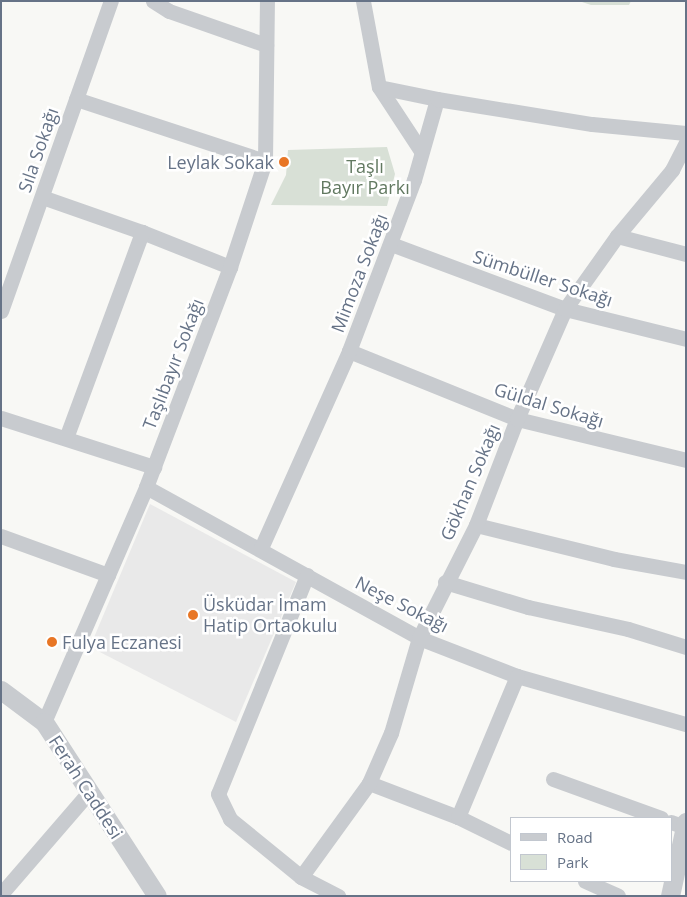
<!DOCTYPE html>
<meta charset="utf-8">
<style>
body{margin:0}
#map{position:relative;width:687px;height:897px;overflow:hidden;background:#f8f8f5;font-family:"Open Sans",sans-serif}
div>[style]{position:absolute}
[style*='--x']{left:calc(var(--x)*1px);top:calc(var(--y)*1px);width:calc(var(--w)*1px);rotate:calc(var(--a)*1deg)}
.built>*{inset:0;background:#e9e9e9}
.green>*{inset:0;background:#d8e0d6}
.minor>*{height:15px;margin:-7.5px;padding:0 7.5px;transform-origin:7.5px;border-radius:7.5px;background:#c8cbcf}
.tertiary>*{height:19px;margin:-9.5px;padding:0 9.5px;transform-origin:9.5px;border-radius:9.5px;background:#c8cbcf}
.dots>*{width:14px;height:14px;translate:-50% -50%;box-sizing:border-box;border:2px solid #fff;border-radius:50%}
span{translate:-50% -50%;white-space:nowrap;text-align:center;line-height:1.15;-webkit-text-stroke:5px #fff;paint-order:stroke}
.street-label{font-size:18px;color:#667387}
.poi-label{font-size:18px;color:#667387}
.right{translate:-100% -50%;text-align:right}
.left{translate:0 -50%;text-align:left}
.park-label{font-size:18px;color:#627961}
.frame{position:absolute;inset:0;border:2px solid #667387;pointer-events:none}
.legend{position:absolute;left:510px;top:817px;width:162px;height:65px;box-sizing:border-box;background:#fff;border:1px solid #c2c7cf;margin:0;padding:6px 9px;list-style:none;font-size:15px;color:#667387}
.legend li{display:flex;align-items:center;gap:10px;height:25px}
.legend b{width:25px;border:1px solid #c2c7cf}
</style>
<div id="map">
<div class="built">
<div style="clip-path:polygon(150px 504px,296px 582px,236px 722px,90px 647px)"></div>
</div>
<div class="green">
<div style="clip-path:polygon(579px 1px,631px 1px,629px 5px,591px 5px)"></div>
<div style="clip-path:polygon(387px 147px,395px 174px,387px 206px,271px 205px,286px 175px,288px 150px)"></div>
</div>
<div class="minor">
<div style="--x:153;--y:1;--w:19;--a:32"></div>
<div style="--x:169;--y:11;--w:103;--a:19.3"></div>
<div style="--x:363;--y:1;--w:87;--a:79.5"></div>
<div style="--x:379;--y:87;--w:77;--a:56.7"></div>
<div style="--x:379;--y:87;--w:59;--a:11.7"></div>
<div style="--x:76;--y:99;--w:199;--a:18.2"></div>
<div style="--x:42;--y:197;--w:106;--a:19.3"></div>
<div style="--x:142;--y:232;--w:95;--a:21.7"></div>
<div style="--x:617;--y:236;--w:71;--a:14.6"></div>
<div style="--x:391;--y:244;--w:186;--a:20.5"></div>
<div style="--x:565;--y:309;--w:125;--a:13.9"></div>
<div style="--x:1;--y:311;--w:329;--a:-70.5"></div>
<div style="--x:349;--y:351;--w:181;--a:22"></div>
<div style="--x:517;--y:419;--w:174;--a:13.6"></div>
<div style="--x:1;--y:418;--w:161;--a:17.8"></div>
<div style="--x:66;--y:438;--w:220;--a:-69.7"></div>
<div style="--x:146;--y:487;--w:312;--a:28.9"></div>
<div style="--x:419;--y:638;--w:105;--a:21.2"></div>
<div style="--x:517;--y:676;--w:176;--a:15.9"></div>
<div style="--x:476;--y:525;--w:142;--a:13.8"></div>
<div style="--x:614;--y:559;--w:73;--a:10.2"></div>
<div style="--x:1;--y:536;--w:114;--a:20"></div>
<div style="--x:261;--y:548;--w:216;--a:-65.9"></div>
<div style="--x:349;--y:351;--w:183;--a:-69.2"></div>
<div style="--x:414;--y:180;--w:84;--a:-74.1"></div>
<div style="--x:437;--y:99;--w:157;--a:9.2"></div>
<div style="--x:592;--y:124;--w:94;--a:5.5"></div>
<div style="--x:307;--y:575;--w:236;--a:112.1"></div>
<div style="--x:218;--y:794;--w:28;--a:64"></div>
<div style="--x:230;--y:819;--w:92;--a:39.2"></div>
<div style="--x:301;--y:877;--w:42;--a:27.2"></div>
<div style="--x:445;--y:582;--w:87;--a:16.8"></div>
<div style="--x:528;--y:607;--w:102;--a:12.4"></div>
<div style="--x:628;--y:629;--w:61;--a:17.2"></div>
<div style="--x:44;--y:722;--w:256;--a:-66.5"></div>
<div style="--x:146;--y:487;--w:235;--a:-69.1"></div>
<div style="--x:230;--y:267;--w:112;--a:-71.7"></div>
<div style="--x:265;--y:161;--w:160;--a:-89.3"></div>
<div style="--x:553;--y:779;--w:115;--a:19.9"></div>
<div style="--x:369;--y:783;--w:95;--a:20.9"></div>
<div style="--x:458;--y:817;--w:59;--a:26.1"></div>
<div style="--x:458;--y:817;--w:153;--a:-67.3"></div>
<div style="--x:671;--y:822;--w:15;--a:20"></div>
<div style="--x:301;--y:877;--w:116;--a:-54.1"></div>
<div style="--x:369;--y:783;--w:55;--a:-66.3"></div>
<div style="--x:391;--y:733;--w:99;--a:-73.6"></div>
<div style="--x:419;--y:638;--w:127;--a:-63.2"></div>
<div style="--x:476;--y:525;--w:114;--a:-68.9"></div>
<div style="--x:517;--y:419;--w:120;--a:-66.4"></div>
<div style="--x:565;--y:309;--w:90;--a:-54.5"></div>
<div style="--x:617;--y:236;--w:86;--a:-50.2"></div>
<div style="--x:672;--y:170;--w:31;--a:-63"></div>
<div style="--x:585;--y:881;--w:36;--a:24"></div>
<div style="--x:1;--y:894;--w:135;--a:-49.2"></div>
</div>
<div class="tertiary">
<div style="--x:1;--y:690;--w:54;--a:36.7"></div>
<div style="--x:44;--y:722;--w:207;--a:57"></div>
<div style="--x:670;--y:896;--w:76;--a:-77.8"></div>
</div>
<div class="dots">
<div style="left:284px;top:162px;background:#e87625"></div>
<div style="left:193px;top:615px;background:#e87625"></div>
<div style="left:52px;top:642px;background:#e87625"></div>
</div>
<div class="street-label">
<span style="left:38px;top:150px;rotate:-71deg">Sıla Sokağı</span>
<span style="left:359px;top:273px;rotate:-69deg">Mimoza Sokağı</span>
<span style="left:543px;top:278px;rotate:18deg">Sümbüller Sokağı</span>
<span style="left:173px;top:364px;rotate:-69deg">Taşlıbayır Sokağı</span>
<span style="left:549px;top:405px;rotate:17deg">Güldal Sokağı</span>
<span style="left:470px;top:482px;rotate:-67deg">Gökhan Sokağı</span>
<span style="left:402px;top:604px;rotate:27deg">Neşe Sokağı</span>
<span style="left:86px;top:787px;rotate:57deg">Ferah Caddesi</span>
</div>
<div class="poi-label">
<span class="right" style="left:274px;top:162px">Leylak Sokak</span>
<span class="left" style="left:203px;top:615px">Üsküdar İmam<br>Hatip Ortaokulu</span>
<span class="left" style="left:62px;top:642px">Fulya Eczanesi</span>
</div>
<div class="park-label">
<span style="left:365px;top:177px">Taşlı<br>Bayır Parkı</span>
</div>
<div class="frame"></div>
<ul class="legend">
<li><b style="height:6px;background:#c8cbcf"></b>Road</li>
<li><b style="height:14px;background:#d8e0d6"></b>Park</li>
</ul>
</div>
